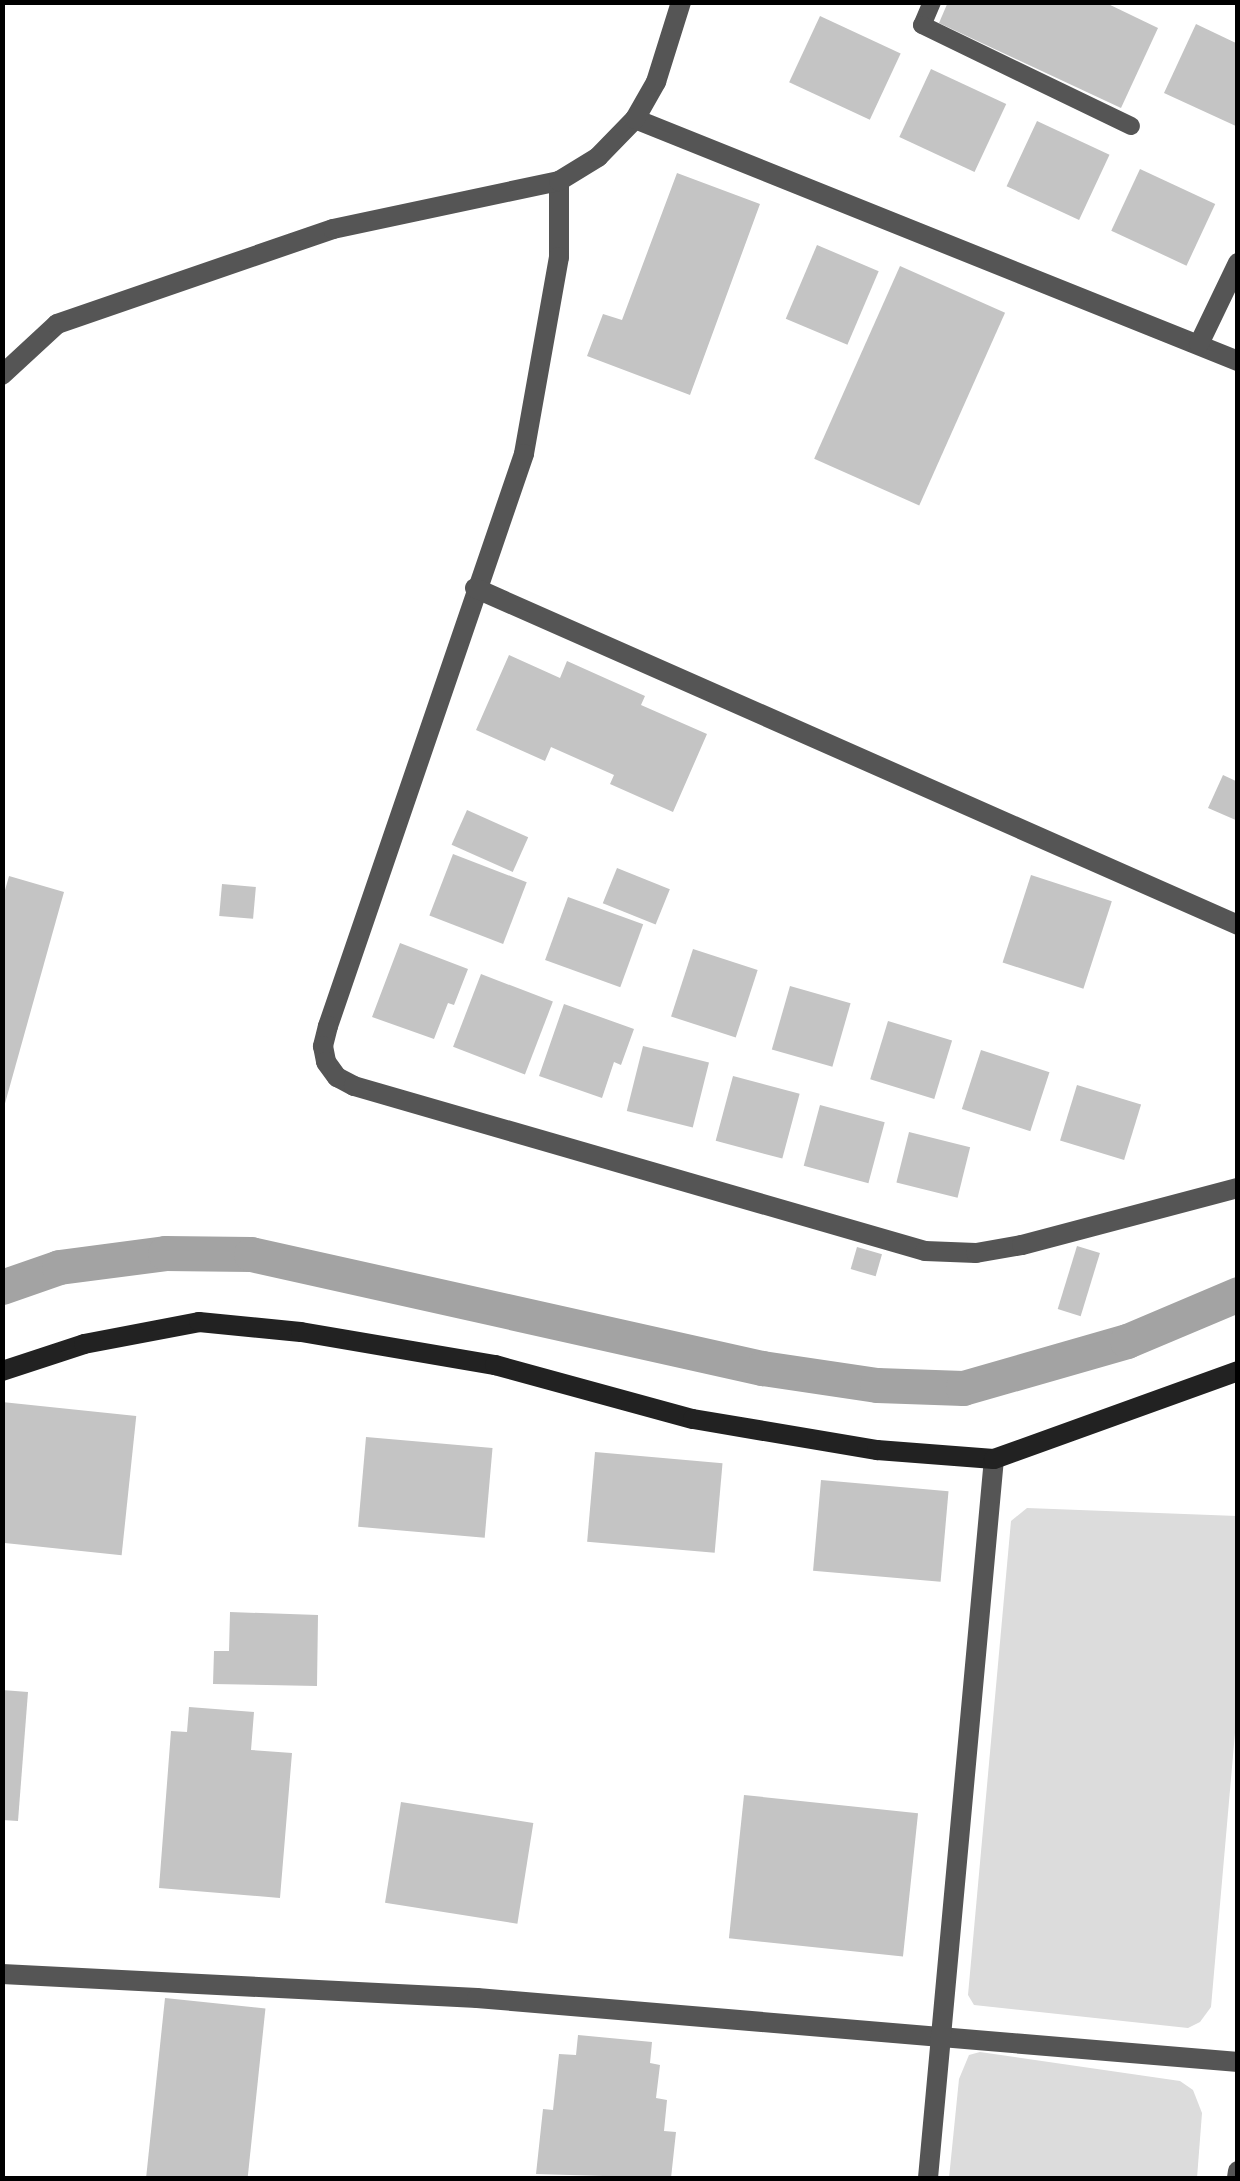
<!DOCTYPE html>
<style>
body{margin:0}
#map{position:relative;width:1240px;height:2181px;overflow:hidden;background:#fff;font-family:"PT Sans Narrow",sans-serif}
div>[style]{position:absolute}
[style*='--x']{left:calc(var(--x)*1px);top:calc(var(--y)*1px);width:calc(var(--w)*1px);rotate:calc(var(--a)*1deg)}
.green>*{inset:0;background:#dcdcdc}
.canal>*{height:35px;margin:-17.5px;padding:0 17.5px;transform-origin:17.5px;border-radius:17.5px;background:#a3a3a3}
.building>*{inset:0;background:#c4c4c4;transform-origin:0 0}
.lane>*{height:18px;margin:-9px;padding:0 9px;transform-origin:9px;border-radius:9px;background:#555}
.street>*{height:20px;margin:-10px;padding:0 10px;transform-origin:10px;border-radius:10px;background:#555}
.secondary>*{height:20px;margin:-10px;padding:0 10px;transform-origin:10px;border-radius:10px;background:#222}
span{translate:-50% -50%;white-space:nowrap;text-align:center;line-height:1.15;-webkit-text-stroke:8px #fff;paint-order:stroke}
.frame{position:absolute;inset:0;border:5px solid #000;pointer-events:none}
</style>
<div id="map">
<div class="green">
<div style="clip-path:polygon(1027px 1508px,1237px 1516px,1237px 1710px,1211px 2007px,1200px 2022px,1188px 2028px,974px 2005px,968px 1995px,1011px 1521px)"></div>
<div style="clip-path:polygon(980px 2052px,1180px 2081px,1193px 2090px,1202px 2113px,1197px 2178px,949px 2178px,959px 2079px,969px 2055px)"></div>
</div>
<div class="canal">
<div style="--x:2;--y:1287;--w:60;--a:-19.3"></div>
<div style="--x:59;--y:1267;--w:107;--a:-7.5"></div>
<div style="--x:165;--y:1253;--w:86;--a:0.7"></div>
<div style="--x:251;--y:1254;--w:524;--a:12.58"></div>
<div style="--x:762;--y:1368;--w:116;--a:8.4"></div>
<div style="--x:877;--y:1385;--w:86;--a:2"></div>
<div style="--x:963;--y:1388;--w:171;--a:-16"></div>
<div style="--x:1127;--y:1341;--w:121;--a:-22.9"></div>
</div>
<div class="building">
<div style="clip-path:polygon(948px 2px,1104px 2px,1158px 28px,1121px 108px,939px 23px)"></div>
<div style="left:820px;top:16px;width:89px;height:73px;rotate:25deg"></div>
<div style="clip-path:polygon(1196px 24px,1238px 44px,1238px 127px,1164px 93px)"></div>
<div style="left:931px;top:69px;width:83px;height:75px;rotate:25deg"></div>
<div style="left:1037px;top:121px;width:80px;height:72px;rotate:25deg"></div>
<div style="left:1140px;top:169px;width:83px;height:68px;rotate:25deg"></div>
<div style="clip-path:polygon(677px 173px,760px 204px,690px 395px,587px 356px,603px 314px,622px 320px)"></div>
<div style="left:817px;top:245px;width:67px;height:80px;rotate:23deg"></div>
<div style="left:900px;top:266px;width:115px;height:211px;rotate:24deg"></div>
<div style="clip-path:polygon(509px 655px,560px 678px,567px 661px,645px 696px,641px 705px,707px 734px,673px 812px,610px 784px,614px 775px,551px 747px,545px 761px,476px 730px)"></div>
<div style="clip-path:polygon(1223px 775px,1238px 782px,1238px 821px,1208px 808px)"></div>
<div style="left:467px;top:810px;width:67px;height:38px;rotate:24deg"></div>
<div style="left:453px;top:854px;width:79px;height:66px;rotate:21deg"></div>
<div style="left:617px;top:868px;width:57px;height:38px;rotate:22deg"></div>
<div style="left:1031px;top:875px;width:85px;height:92px;rotate:18deg"></div>
<div style="clip-path:polygon(9px 876px,64px 892px,4px 1107px,2px 901px)"></div>
<div style="left:222px;top:884px;width:34px;height:32px;rotate:5deg"></div>
<div style="left:568px;top:897px;width:80px;height:67px;rotate:20deg"></div>
<div style="clip-path:polygon(400px 943px,468px 969px,454px 1005px,448px 1003px,434px 1039px,372px 1017px)"></div>
<div style="left:693px;top:949px;width:68px;height:71px;rotate:18deg"></div>
<div style="left:481px;top:974px;width:77px;height:78px;rotate:21deg"></div>
<div style="left:790px;top:986px;width:63px;height:66px;rotate:16deg"></div>
<div style="clip-path:polygon(564px 1004px,634px 1029px,621px 1065px,614px 1062px,602px 1098px,539px 1076px)"></div>
<div style="left:888px;top:1021px;width:67px;height:61px;rotate:17deg"></div>
<div style="left:643px;top:1046px;width:68px;height:67px;rotate:14deg"></div>
<div style="left:981px;top:1050px;width:72px;height:62px;rotate:18deg"></div>
<div style="left:733px;top:1076px;width:69px;height:67px;rotate:15deg"></div>
<div style="left:1077px;top:1085px;width:67px;height:58px;rotate:17deg"></div>
<div style="left:820px;top:1105px;width:67px;height:63px;rotate:15deg"></div>
<div style="left:909px;top:1132px;width:63px;height:52px;rotate:14deg"></div>
<div style="left:1077px;top:1246px;width:24px;height:66px;rotate:17deg"></div>
<div style="left:857px;top:1247px;width:26px;height:23px;rotate:16deg"></div>
<div style="left:2px;top:1402px;width:135px;height:140px;rotate:6deg"></div>
<div style="left:366px;top:1437px;width:127px;height:90px;rotate:5deg"></div>
<div style="left:595px;top:1452px;width:128px;height:90px;rotate:5deg"></div>
<div style="left:821px;top:1480px;width:128px;height:91px;rotate:5deg"></div>
<div style="clip-path:polygon(230px 1612px,318px 1615px,317px 1686px,213px 1684px,214px 1651px,229px 1651px)"></div>
<div style="clip-path:polygon(2px 1690px,28px 1692px,18px 1821px,2px 1820px)"></div>
<div style="clip-path:polygon(189px 1707px,254px 1712px,251px 1750px,292px 1753px,280px 1898px,159px 1888px,171px 1731px,187px 1732px)"></div>
<div style="left:744px;top:1795px;width:175px;height:144px;rotate:6deg"></div>
<div style="left:401px;top:1802px;width:134px;height:102px;rotate:9deg"></div>
<div style="left:165px;top:1998px;width:101px;height:181px;rotate:6deg"></div>
<div style="clip-path:polygon(578px 2035px,652px 2042px,650px 2063px,660px 2065px,656px 2098px,667px 2100px,664px 2131px,676px 2132px,671px 2178px,536px 2174px,543px 2109px,553px 2110px,559px 2054px,576px 2055px)"></div>
</div>
<div class="lane">
<div style="--x:932;--y:2;--w:25;--a:113"></div>
<div style="--x:922;--y:25;--w:232;--a:25.8"></div>
</div>
<div class="street">
<div style="--x:635;--y:119;--w:650;--a:21.87"></div>
<div style="--x:559;--y:181;--w:76;--a:90"></div>
<div style="--x:559;--y:257;--w:200;--a:100.1"></div>
<div style="--x:524;--y:454;--w:605;--a:108.91"></div>
<div style="--x:328;--y:1026;--w:21;--a:104"></div>
<div style="--x:323;--y:1046;--w:16;--a:79"></div>
<div style="--x:326;--y:1062;--w:19;--a:54"></div>
<div style="--x:337;--y:1077;--w:19;--a:28"></div>
<div style="--x:354;--y:1086;--w:594;--a:16.12"></div>
<div style="--x:925;--y:1251;--w:51;--a:2.2"></div>
<div style="--x:976;--y:1253;--w:47;--a:-9.9"></div>
<div style="--x:1022;--y:1245;--w:223;--a:-14.8"></div>
<div style="--x:1199;--y:344;--w:90;--a:-64.3"></div>
<div style="--x:2;--y:375;--w:75;--a:-42.8"></div>
<div style="--x:57;--y:324;--w:292;--a:-19"></div>
<div style="--x:333;--y:229;--w:231;--a:-12"></div>
<div style="--x:559;--y:181;--w:46;--a:-31.6"></div>
<div style="--x:598;--y:157;--w:53;--a:-45.8"></div>
<div style="--x:635;--y:119;--w:43;--a:-60.4"></div>
<div style="--x:656;--y:82;--w:84;--a:-72.6"></div>
<div style="--x:475;--y:588;--w:834;--a:23.83"></div>
<div style="--x:2;--y:1974;--w:476;--a:2.9"></div>
<div style="--x:477;--y:1998;--w:764;--a:4.81"></div>
<div style="--x:928;--y:2178;--w:722;--a:-84.76"></div>
<div style="--x:1237;--y:2178;--w:7;--a:-82"></div>
</div>
<div class="secondary">
<div style="--x:2;--y:1371;--w:86;--a:-18.2"></div>
<div style="--x:84;--y:1344;--w:117;--a:-10.8"></div>
<div style="--x:199;--y:1322;--w:102;--a:5.6"></div>
<div style="--x:301;--y:1332;--w:197;--a:9.7"></div>
<div style="--x:495;--y:1365;--w:205;--a:15.3"></div>
<div style="--x:693;--y:1419;--w:187;--a:9.6"></div>
<div style="--x:877;--y:1450;--w:117;--a:4.4"></div>
<div style="--x:994;--y:1459;--w:259;--a:-19.8"></div>
</div>
<div class="frame"></div>
</div>
